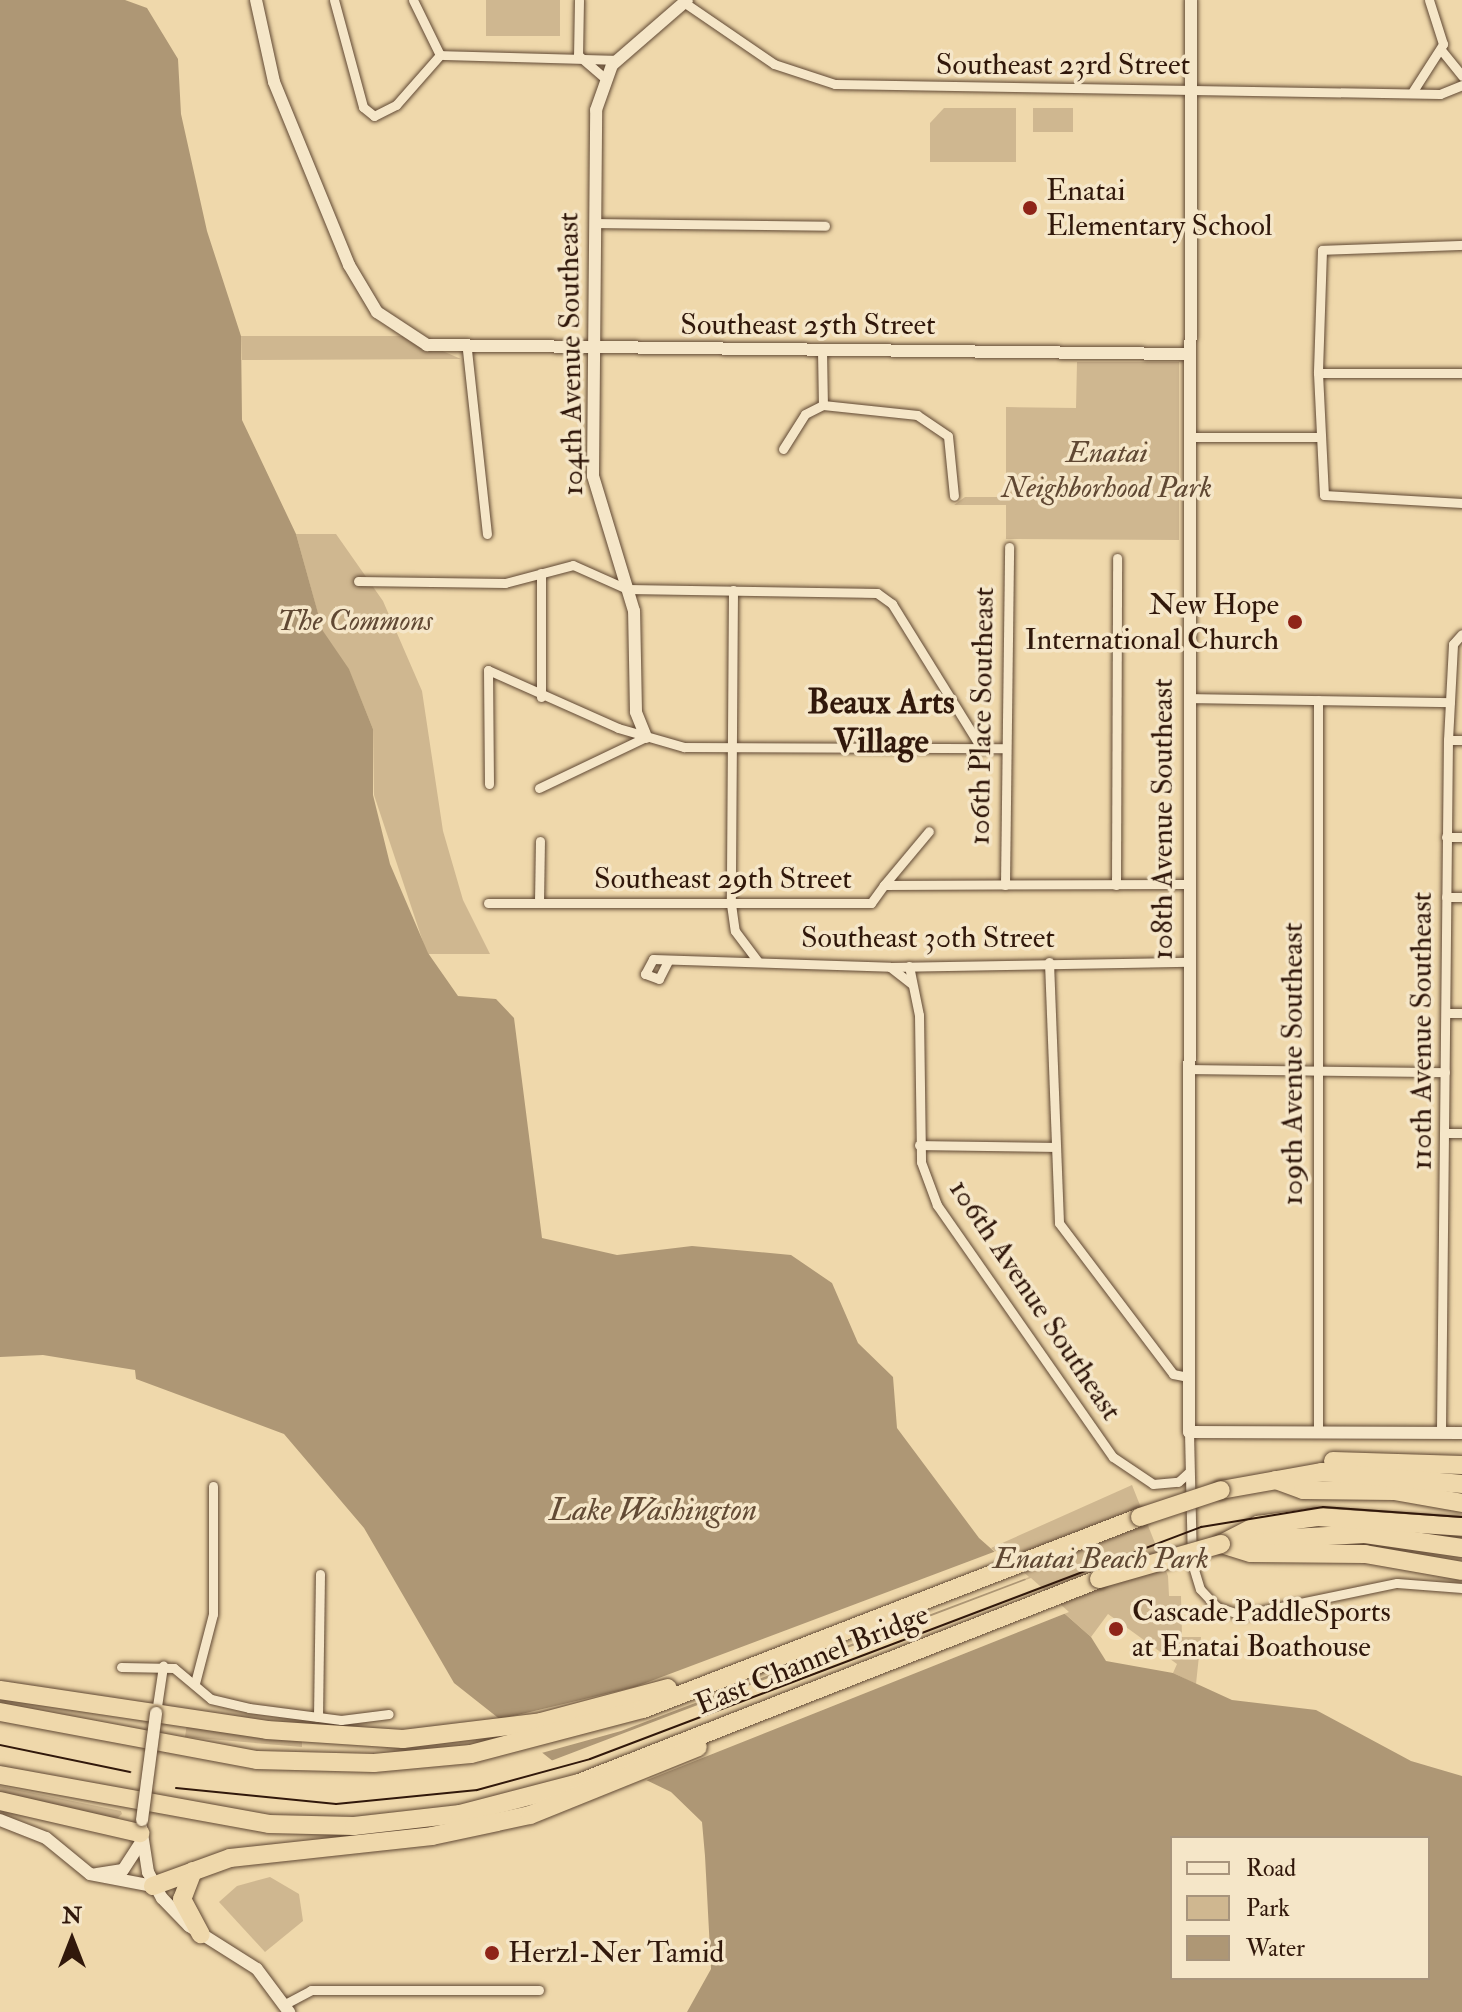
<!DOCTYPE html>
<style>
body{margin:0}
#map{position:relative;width:1462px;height:2012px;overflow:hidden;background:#efd8ab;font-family:"IM FELL Double Pica",serif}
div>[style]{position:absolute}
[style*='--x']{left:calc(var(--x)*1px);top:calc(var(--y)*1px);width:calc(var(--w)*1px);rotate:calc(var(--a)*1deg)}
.green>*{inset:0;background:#cfb790;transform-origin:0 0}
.water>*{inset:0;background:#ae9775}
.pier>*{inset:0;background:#efd8ab}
.roads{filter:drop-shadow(0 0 2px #604833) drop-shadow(0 0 2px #604833)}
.minor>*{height:9px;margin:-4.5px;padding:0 4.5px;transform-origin:4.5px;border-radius:4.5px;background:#f5e6c8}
.tertiary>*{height:12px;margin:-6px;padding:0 6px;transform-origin:6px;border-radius:6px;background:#f5e6c8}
.motorway>*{height:18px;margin:-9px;padding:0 9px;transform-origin:9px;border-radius:9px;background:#efd8ab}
.tram>*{height:2px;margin:-1px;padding:0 1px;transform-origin:1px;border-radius:1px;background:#31180b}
.bridges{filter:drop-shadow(0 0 2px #604833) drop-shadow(0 0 2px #604833)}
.tertiary-bridge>*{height:12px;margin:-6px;padding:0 6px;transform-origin:6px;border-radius:6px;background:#f5e6c8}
.motorway-bridge>*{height:18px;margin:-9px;padding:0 9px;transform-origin:9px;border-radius:9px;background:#efd8ab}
.dots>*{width:22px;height:22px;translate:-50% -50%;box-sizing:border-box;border:4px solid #f5e6c8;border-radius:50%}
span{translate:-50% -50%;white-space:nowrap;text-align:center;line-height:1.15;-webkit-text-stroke:7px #f5e6c8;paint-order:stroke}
.street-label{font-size:30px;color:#31180b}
.poi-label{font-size:30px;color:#31180b}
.left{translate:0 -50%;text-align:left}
.right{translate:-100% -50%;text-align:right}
.park-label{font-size:30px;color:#604833;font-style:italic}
.water-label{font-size:32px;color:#634b35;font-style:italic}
.quarter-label{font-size:34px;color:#31180b;font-weight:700}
.legend{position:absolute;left:1170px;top:1836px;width:260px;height:144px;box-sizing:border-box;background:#f5e6c8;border:2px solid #a7947c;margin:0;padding:10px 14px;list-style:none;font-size:24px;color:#31180b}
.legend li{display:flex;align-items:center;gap:16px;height:40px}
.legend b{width:40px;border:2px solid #a7947c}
.north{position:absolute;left:32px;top:1900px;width:80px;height:80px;-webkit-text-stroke:6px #f5e6c8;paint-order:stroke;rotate:0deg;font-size:22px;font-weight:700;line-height:32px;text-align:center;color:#31180b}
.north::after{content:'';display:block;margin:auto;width:28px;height:36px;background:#31180b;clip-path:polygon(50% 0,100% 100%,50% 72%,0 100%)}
</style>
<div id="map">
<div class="green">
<div style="left:486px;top:0;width:74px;height:36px"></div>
<div style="clip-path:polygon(944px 108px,1016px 108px,1016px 162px,930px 162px,930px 123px)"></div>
<div style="left:1033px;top:108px;width:40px;height:24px"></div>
<div style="clip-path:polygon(241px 336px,408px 336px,461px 359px,242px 360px)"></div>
<div style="clip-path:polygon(1077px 362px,1179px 362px,1179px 540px,1006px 539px,1006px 505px,954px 505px,965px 497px,1006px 497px,1006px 407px,1076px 408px)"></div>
<div style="clip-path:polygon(296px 534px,336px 534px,383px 601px,422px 691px,443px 831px,463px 900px,490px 954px,427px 954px,374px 795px,373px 729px,349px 670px,323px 632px)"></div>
<div style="clip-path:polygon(1132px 1485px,1168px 1576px,1169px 1596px,1181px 1596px,1182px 1637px,1201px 1637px,1196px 1684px,1173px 1673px,1177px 1664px,1108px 1614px,1091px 1637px,991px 1548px)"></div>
<div style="clip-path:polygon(187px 1724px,302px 1741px,302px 1747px,185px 1737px)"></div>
<div style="clip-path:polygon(0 1786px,121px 1811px,122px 1814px,114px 1821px,0 1797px)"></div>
<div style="clip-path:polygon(270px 1877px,299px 1894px,303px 1921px,265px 1952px,219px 1902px,237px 1886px)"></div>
</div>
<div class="water">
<div style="clip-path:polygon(evenodd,0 0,125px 0,147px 8px,178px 59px,181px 114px,207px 231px,241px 336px,242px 420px,296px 534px,323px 631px,349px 669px,373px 729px,373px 795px,390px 864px,428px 953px,458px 996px,496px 999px,514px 1018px,542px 1238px,617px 1255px,692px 1246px,791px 1255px,832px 1283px,858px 1343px,893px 1377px,897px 1428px,979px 1538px,1091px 1637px,1106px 1661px,1173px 1673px,1232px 1700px,1316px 1710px,1411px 1761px,1462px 1776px,1462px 2012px,687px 2012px,711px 1969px,705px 1856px,702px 1822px,671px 1792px,613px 1764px,554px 1762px,454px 1683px,364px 1528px,284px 1434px,136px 1379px,135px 1370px,43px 1355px,0 1357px,0 0,1172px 1838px,1428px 1838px,1428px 1978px,1172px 1978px,1172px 1838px)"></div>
</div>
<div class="pier">
<div style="clip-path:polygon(999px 1550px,1029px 1577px,621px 1731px,538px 1754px,497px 1720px,635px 1687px)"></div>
<div style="clip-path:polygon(1031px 1578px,1069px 1612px,642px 1782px,612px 1768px,548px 1762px)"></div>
</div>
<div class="roads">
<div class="minor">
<div style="--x:334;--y:0;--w:111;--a:74.8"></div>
<div style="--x:363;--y:107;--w:14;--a:39"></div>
<div style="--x:374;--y:116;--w:25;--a:-27"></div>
<div style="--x:396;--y:105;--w:67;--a:-48.7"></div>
<div style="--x:413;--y:0;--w:61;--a:63.9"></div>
<div style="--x:579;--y:0;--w:55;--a:91"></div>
<div style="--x:578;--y:55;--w:35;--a:41"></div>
<div style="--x:685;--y:3;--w:108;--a:34.4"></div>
<div style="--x:774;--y:64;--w:64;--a:18.2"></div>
<div style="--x:835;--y:84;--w:605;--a:0.95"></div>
<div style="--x:1440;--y:94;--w:24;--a:-22"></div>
<div style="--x:1442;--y:51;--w:32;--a:51"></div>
<div style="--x:440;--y:55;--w:176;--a:1.6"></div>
<div style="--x:1413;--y:91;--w:56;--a:-57.4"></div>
<div style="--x:1443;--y:44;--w:46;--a:-107.7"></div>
<div style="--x:595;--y:223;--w:230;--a:0.7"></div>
<div style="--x:1462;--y:245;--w:140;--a:178"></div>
<div style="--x:1322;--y:250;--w:123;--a:91.9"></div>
<div style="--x:1318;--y:373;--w:122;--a:87.2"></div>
<div style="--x:1324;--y:495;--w:138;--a:3.3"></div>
<div style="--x:467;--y:350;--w:185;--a:83.8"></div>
<div style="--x:822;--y:350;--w:55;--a:89"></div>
<div style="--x:1318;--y:373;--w:144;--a:0"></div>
<div style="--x:1189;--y:437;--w:129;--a:0"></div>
<div style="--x:783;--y:449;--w:41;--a:-57.8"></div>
<div style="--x:805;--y:414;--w:20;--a:-27"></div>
<div style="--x:823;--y:405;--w:95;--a:6.1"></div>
<div style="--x:917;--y:415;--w:37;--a:34"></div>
<div style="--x:948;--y:436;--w:60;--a:84.3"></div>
<div style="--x:358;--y:581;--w:147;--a:0.8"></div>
<div style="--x:505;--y:583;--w:70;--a:-14.8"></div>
<div style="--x:573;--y:565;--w:59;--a:24"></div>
<div style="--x:627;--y:589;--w:250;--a:0.9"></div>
<div style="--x:877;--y:593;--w:19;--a:36"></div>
<div style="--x:892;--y:604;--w:171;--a:58.2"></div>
<div style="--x:733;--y:590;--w:314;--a:90.4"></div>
<div style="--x:731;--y:904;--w:27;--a:82"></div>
<div style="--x:735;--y:931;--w:38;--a:53"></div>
<div style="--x:541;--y:697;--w:124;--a:-90"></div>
<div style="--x:1189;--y:698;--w:261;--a:0.9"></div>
<div style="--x:1448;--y:740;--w:14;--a:0"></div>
<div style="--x:489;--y:784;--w:114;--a:-90.5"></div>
<div style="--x:488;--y:670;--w:142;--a:24"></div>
<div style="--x:618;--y:728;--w:69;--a:16.1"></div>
<div style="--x:684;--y:747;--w:319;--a:0.2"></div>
<div style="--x:539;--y:788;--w:119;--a:-25.5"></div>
<div style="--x:1446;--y:837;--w:16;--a:0"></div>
<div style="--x:884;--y:885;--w:70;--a:-50.2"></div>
<div style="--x:1005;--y:885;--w:338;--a:-89.3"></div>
<div style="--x:1116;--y:885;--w:327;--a:-89.8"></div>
<div style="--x:1446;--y:897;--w:16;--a:0"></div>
<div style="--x:488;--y:903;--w:383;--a:0"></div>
<div style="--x:871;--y:903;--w:22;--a:-54"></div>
<div style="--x:884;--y:885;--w:305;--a:-0.2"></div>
<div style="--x:539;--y:903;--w:62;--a:-89.1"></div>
<div style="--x:668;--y:961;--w:20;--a:117"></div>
<div style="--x:659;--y:979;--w:15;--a:-160"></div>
<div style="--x:645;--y:974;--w:17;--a:-62"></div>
<div style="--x:653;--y:959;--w:237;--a:1.9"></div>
<div style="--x:890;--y:967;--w:299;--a:-1"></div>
<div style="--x:1049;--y:962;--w:261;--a:87.8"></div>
<div style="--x:1059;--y:1223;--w:189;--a:52.9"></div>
<div style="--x:1173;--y:1374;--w:16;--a:11"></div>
<div style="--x:909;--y:966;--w:50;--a:78.5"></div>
<div style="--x:919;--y:1015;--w:147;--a:89.2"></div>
<div style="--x:921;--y:1162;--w:46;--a:69.6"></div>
<div style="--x:937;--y:1205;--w:307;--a:55.1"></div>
<div style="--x:1113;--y:1457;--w:48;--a:34"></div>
<div style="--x:1153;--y:1484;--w:25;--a:-5"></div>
<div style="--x:1178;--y:1482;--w:15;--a:-42"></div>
<div style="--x:890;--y:967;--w:28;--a:38"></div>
<div style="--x:1446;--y:1013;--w:16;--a:0"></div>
<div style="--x:1189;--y:1069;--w:256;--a:0.7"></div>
<div style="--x:1447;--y:1133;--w:15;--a:0"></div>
<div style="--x:919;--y:1145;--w:135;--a:0.8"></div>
<div style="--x:1318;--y:1429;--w:729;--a:-90"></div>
<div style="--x:1441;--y:1429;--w:689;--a:-89.42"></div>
<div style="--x:1448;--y:740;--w:96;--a:-87"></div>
<div style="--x:1453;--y:644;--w:13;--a:-48"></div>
<div style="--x:1189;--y:1432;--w:131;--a:88.7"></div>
<div style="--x:1192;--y:1563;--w:27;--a:73"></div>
<div style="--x:1200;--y:1589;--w:25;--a:47"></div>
<div style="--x:1217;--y:1607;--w:26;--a:18"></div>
<div style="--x:1242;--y:1615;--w:158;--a:-11.7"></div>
<div style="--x:1397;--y:1583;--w:65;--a:4.4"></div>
<div style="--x:121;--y:1667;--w:53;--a:1.1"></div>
<div style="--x:174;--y:1668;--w:48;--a:40"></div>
<div style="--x:211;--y:1699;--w:39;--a:13"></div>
<div style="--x:249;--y:1708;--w:93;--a:7.4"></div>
<div style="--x:341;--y:1720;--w:48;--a:-7.1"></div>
<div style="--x:195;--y:1683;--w:71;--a:-75.4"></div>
<div style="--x:213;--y:1614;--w:128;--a:-90"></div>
<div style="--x:156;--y:1713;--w:48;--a:-81.5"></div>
<div style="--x:318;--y:1717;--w:143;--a:-89.2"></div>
<div style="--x:285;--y:2004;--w:30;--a:-28"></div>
<div style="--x:311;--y:1990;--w:228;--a:0"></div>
</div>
<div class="tertiary">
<div style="--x:256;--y:0;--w:84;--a:77.6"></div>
<div style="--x:274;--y:82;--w:198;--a:67.7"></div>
<div style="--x:349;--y:265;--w:55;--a:59.2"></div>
<div style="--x:377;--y:312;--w:60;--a:33.4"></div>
<div style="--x:427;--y:345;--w:762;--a:0.68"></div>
<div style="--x:1191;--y:0;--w:1432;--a:90.08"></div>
<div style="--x:1189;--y:1432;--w:273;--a:0.2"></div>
<div style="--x:646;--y:737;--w:27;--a:-112"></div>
<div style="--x:636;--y:712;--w:101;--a:-91.1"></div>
<div style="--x:634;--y:611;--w:141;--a:-106.9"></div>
<div style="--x:593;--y:476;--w:366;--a:-89.5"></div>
<div style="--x:596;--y:110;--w:48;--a:-70.4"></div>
<div style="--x:612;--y:65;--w:99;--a:-40.9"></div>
<div style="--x:0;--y:1820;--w:49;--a:21.4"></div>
<div style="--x:46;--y:1838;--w:57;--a:39.3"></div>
<div style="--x:90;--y:1874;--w:64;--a:10.8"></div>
<div style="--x:141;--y:1827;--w:46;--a:81.2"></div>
<div style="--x:148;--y:1872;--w:30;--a:62"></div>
<div style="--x:162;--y:1898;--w:39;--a:46"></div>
<div style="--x:189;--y:1926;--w:80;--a:32.3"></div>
<div style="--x:257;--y:1969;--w:54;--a:53.3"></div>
<div style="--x:97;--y:1874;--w:26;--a:-9"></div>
<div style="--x:123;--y:1870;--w:33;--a:-57"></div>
</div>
<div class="motorway">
<div style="--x:1333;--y:1461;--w:129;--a:1.8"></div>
<div style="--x:1276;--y:1480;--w:29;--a:20"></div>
<div style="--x:1303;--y:1490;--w:91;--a:0.6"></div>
<div style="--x:1394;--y:1491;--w:69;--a:10"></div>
<div style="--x:1221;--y:1490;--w:103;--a:-10.1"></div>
<div style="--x:1322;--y:1472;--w:141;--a:4.9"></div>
<div style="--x:1235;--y:1541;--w:130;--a:-3.1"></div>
<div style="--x:1365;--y:1534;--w:98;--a:8.2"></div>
<div style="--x:1221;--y:1544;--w:42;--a:-27.2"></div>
<div style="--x:1258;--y:1525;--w:60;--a:-7.7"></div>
<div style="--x:1317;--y:1517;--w:145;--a:3.9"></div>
<div style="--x:1221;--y:1544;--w:31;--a:17"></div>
<div style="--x:1251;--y:1553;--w:114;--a:0.5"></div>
<div style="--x:1365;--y:1554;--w:98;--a:9.9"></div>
<div style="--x:0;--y:1690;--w:270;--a:8.5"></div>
<div style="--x:267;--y:1730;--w:136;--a:3.8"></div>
<div style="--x:403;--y:1739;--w:139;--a:-7"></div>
<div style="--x:541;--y:1722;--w:131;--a:-15"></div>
<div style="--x:0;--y:1712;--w:261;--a:10.6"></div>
<div style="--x:257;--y:1760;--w:117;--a:1.5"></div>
<div style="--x:374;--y:1763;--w:97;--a:-5.3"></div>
<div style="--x:471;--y:1754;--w:178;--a:-14.7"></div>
<div style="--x:643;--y:1709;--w:533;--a:-21.12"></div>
<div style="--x:0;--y:1775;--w:273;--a:10.3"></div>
<div style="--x:269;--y:1824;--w:85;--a:1.3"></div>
<div style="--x:354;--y:1826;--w:107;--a:-6.5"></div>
<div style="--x:460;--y:1814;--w:123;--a:-14.6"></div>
<div style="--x:579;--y:1783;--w:559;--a:-21.42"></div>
<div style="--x:0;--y:1801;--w:144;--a:12.9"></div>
<div style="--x:193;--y:1871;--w:30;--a:111"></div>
<div style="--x:182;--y:1899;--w:40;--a:62"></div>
<div style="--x:153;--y:1886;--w:82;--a:-20"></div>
<div style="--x:230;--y:1858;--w:203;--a:-6.2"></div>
<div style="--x:432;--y:1836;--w:100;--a:-12.1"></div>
<div style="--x:530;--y:1815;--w:181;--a:-22"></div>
</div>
</div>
<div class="tram">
<div style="--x:0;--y:1745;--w:133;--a:11.7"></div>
<div style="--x:176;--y:1788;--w:161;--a:5.7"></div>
<div style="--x:336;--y:1804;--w:142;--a:-5.7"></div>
<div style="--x:477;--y:1790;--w:117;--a:-15.3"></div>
<div style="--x:590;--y:1759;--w:654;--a:-20.79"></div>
<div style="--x:1201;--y:1527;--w:124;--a:-9.3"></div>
<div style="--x:1323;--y:1507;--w:139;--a:4.1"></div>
</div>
<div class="bridges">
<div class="tertiary-bridge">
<div style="--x:142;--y:1820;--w:108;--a:-82.5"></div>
</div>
<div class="motorway-bridge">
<div style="--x:1140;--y:1517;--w:85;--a:-18.4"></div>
<div style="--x:1099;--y:1579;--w:127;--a:-16"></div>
</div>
</div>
<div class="dots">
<div style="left:1030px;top:208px;background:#8f2418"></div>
<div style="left:1295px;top:622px;background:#8f2418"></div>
<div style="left:1116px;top:1629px;background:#8f2418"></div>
<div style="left:492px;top:1953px;background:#8f2418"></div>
</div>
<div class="street-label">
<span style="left:1063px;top:65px">Southeast 23rd Street</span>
<span style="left:808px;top:325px">Southeast 25th Street</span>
<span style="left:571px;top:354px;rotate:-91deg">104th Avenue Southeast</span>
<span style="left:982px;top:716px;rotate:-89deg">106th Place Southeast</span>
<span style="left:1163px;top:819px;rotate:-90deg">108th Avenue Southeast</span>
<span style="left:723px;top:879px">Southeast 29th Street</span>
<span style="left:928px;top:938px">Southeast 30th Street</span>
<span style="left:1422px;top:1031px;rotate:-90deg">110th Avenue Southeast</span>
<span style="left:1293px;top:1064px;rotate:-90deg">109th Avenue Southeast</span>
<span style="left:1035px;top:1300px;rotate:56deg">106th Avenue Southeast</span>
<span style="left:812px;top:1660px;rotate:-22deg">East Channel Bridge</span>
</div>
<div class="poi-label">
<span class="left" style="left:1046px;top:208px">Enatai<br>Elementary School</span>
<span class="right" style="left:1279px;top:622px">New Hope<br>International Church</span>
<span class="left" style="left:1132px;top:1629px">Cascade PaddleSports<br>at Enatai Boathouse</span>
<span class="left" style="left:508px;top:1953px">Herzl-Ner Tamid</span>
</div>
<div class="park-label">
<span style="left:1107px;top:470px">Enatai<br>Neighborhood Park</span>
<span style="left:355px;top:621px">The Commons</span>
<span style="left:1101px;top:1559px">Enatai Beach Park</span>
</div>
<div class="water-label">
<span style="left:653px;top:1510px">Lake Washington</span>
</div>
<div class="quarter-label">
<span style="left:881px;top:722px">Beaux Arts<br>Village</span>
</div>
<ul class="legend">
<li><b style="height:10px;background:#f5e6c8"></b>Road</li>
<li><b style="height:22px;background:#cfb790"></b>Park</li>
<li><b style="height:22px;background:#ae9775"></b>Water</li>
</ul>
<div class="north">N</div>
</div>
